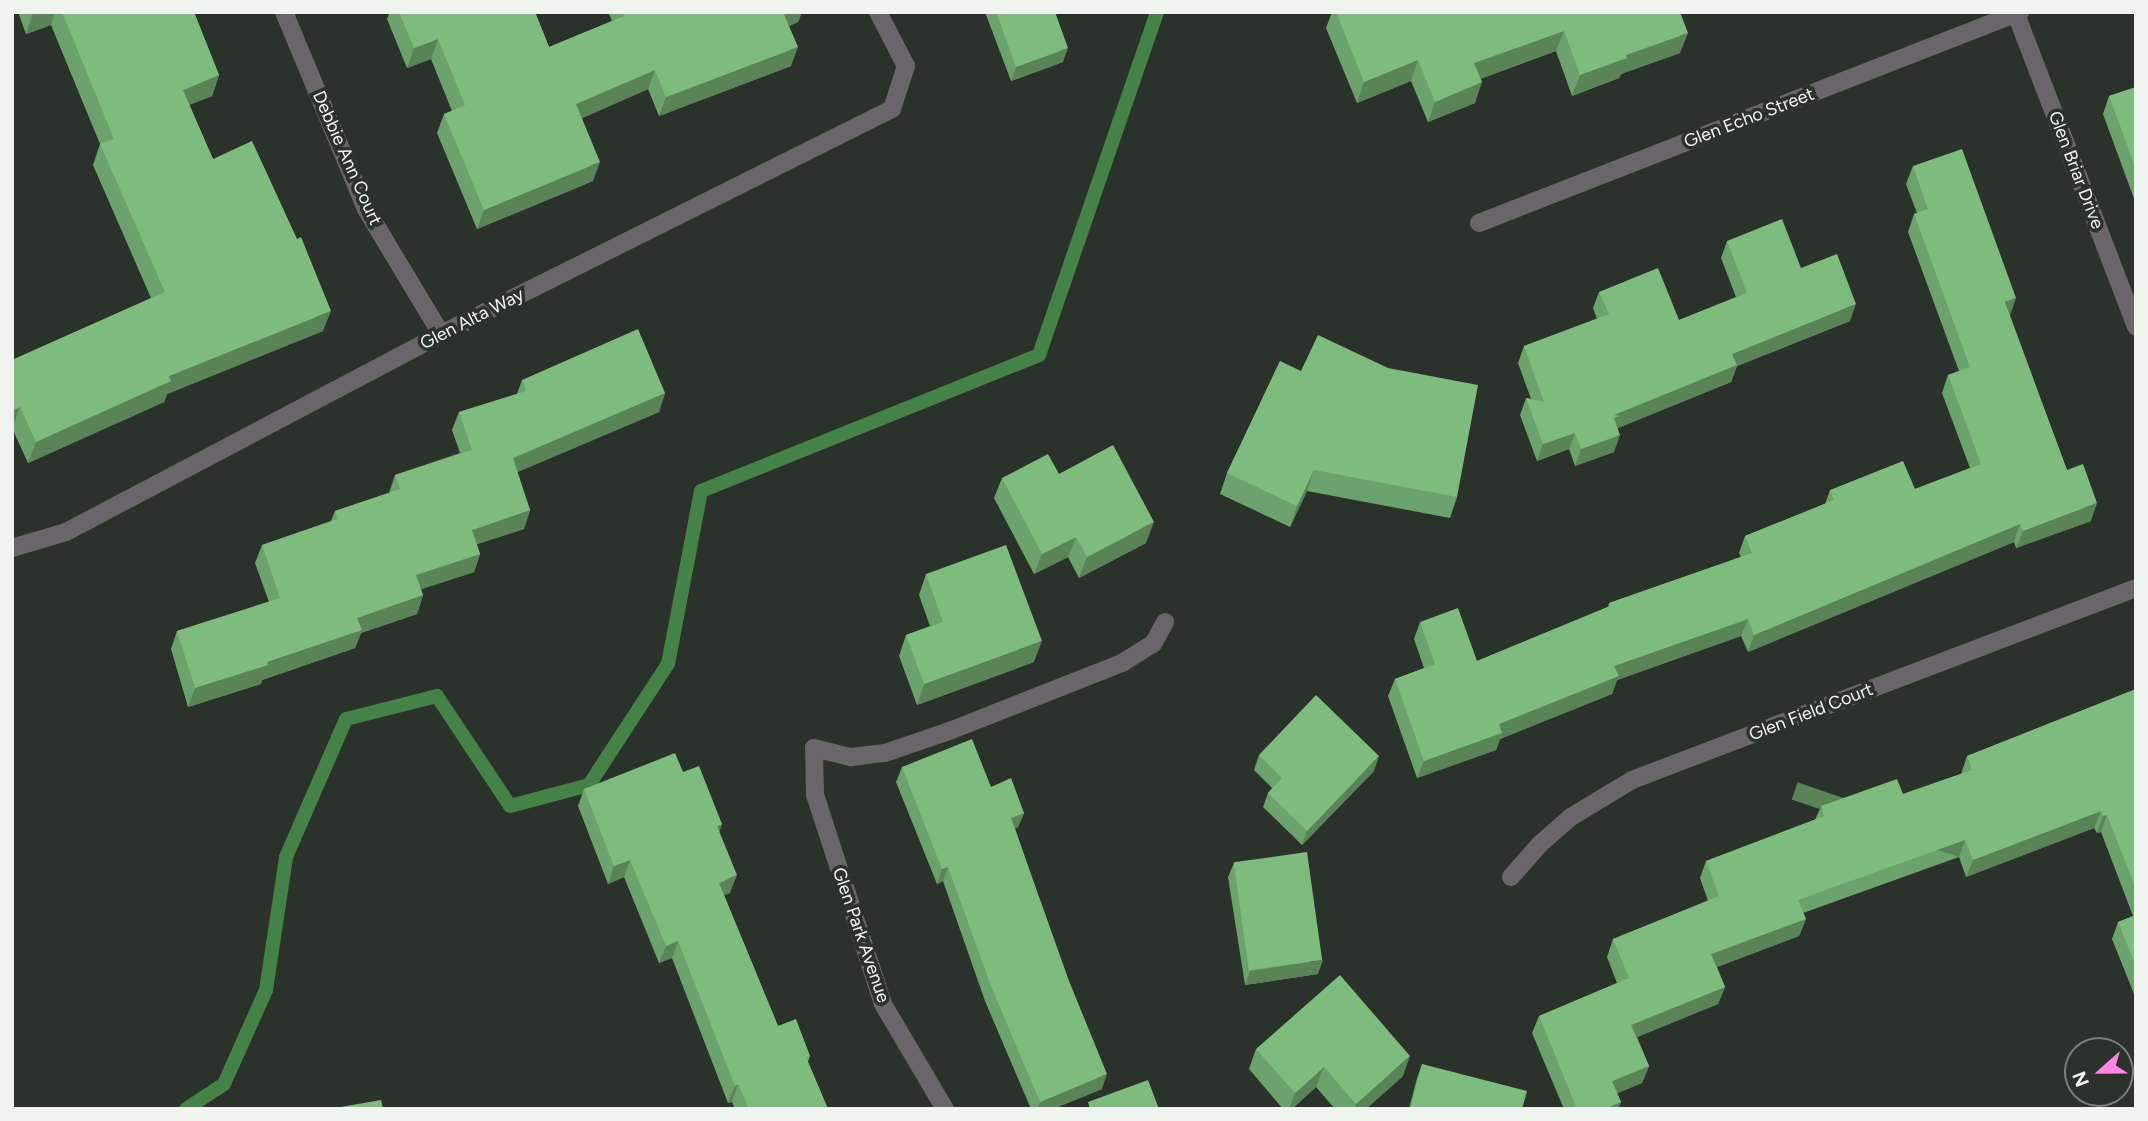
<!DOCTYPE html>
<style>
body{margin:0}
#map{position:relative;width:2148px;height:1121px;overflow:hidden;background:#2b322b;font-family:Figtree,sans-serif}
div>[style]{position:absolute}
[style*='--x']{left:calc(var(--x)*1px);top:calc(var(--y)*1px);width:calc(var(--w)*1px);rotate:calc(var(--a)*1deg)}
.stream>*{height:14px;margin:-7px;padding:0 7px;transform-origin:7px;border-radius:7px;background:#458245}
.minor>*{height:18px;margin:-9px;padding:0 9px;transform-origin:9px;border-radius:9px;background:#696568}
.wall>*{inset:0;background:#6ca26b}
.shaded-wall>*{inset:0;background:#588457;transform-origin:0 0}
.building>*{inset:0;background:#7dbc7c;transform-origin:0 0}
span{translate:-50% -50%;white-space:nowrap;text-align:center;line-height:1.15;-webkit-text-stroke:7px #2b322b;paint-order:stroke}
.street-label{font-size:18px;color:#f0f4ef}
.frame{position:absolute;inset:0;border:14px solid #f0f4ef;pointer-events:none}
.north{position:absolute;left:2064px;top:1037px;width:70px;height:70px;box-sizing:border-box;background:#2b322b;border:2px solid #7a8079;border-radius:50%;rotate:249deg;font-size:19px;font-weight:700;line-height:28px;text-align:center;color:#f0f4ef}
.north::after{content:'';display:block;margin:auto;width:24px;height:32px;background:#fe86e1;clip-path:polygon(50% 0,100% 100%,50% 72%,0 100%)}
</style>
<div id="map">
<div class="stream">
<div style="--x:186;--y:1109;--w:45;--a:-33.3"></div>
<div style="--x:224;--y:1084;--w:103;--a:-65.9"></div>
<div style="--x:266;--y:990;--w:134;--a:-81.4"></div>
<div style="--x:286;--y:857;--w:150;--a:-66.5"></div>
<div style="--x:346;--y:719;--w:94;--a:-14.2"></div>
<div style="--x:437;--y:696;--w:132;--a:56.4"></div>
<div style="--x:510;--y:806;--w:82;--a:-14.9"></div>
<div style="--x:589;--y:785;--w:145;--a:-56.9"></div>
<div style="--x:668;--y:664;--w:176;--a:-79.2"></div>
<div style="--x:701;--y:491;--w:364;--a:-21.9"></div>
<div style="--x:1039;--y:355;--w:363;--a:-71"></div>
</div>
<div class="minor">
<div style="--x:284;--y:12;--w:213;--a:67.4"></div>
<div style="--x:366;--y:209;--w:146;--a:59"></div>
<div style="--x:2016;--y:14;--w:335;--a:69"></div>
<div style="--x:1479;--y:223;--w:581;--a:-21.31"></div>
<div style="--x:12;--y:548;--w:56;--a:-16.5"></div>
<div style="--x:66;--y:532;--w:424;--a:-27.8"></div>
<div style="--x:441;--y:334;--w:504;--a:-26.51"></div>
<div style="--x:892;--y:109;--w:45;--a:-72"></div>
<div style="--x:906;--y:66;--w:61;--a:-117.4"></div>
<div style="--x:1511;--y:877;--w:44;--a:-48.7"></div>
<div style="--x:1540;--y:844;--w:41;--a:-41.1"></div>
<div style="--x:1571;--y:817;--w:71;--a:-31.2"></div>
<div style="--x:1632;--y:780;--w:539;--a:-20.85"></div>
<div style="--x:945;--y:1109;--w:122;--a:-120.6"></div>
<div style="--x:883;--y:1004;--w:220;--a:-108"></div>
<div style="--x:815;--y:795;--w:47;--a:-91.2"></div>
<div style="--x:814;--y:748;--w:38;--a:14"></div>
<div style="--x:851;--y:757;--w:34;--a:-7"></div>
<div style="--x:885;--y:753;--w:71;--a:-18.9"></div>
<div style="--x:952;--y:730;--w:183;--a:-21.5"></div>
<div style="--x:1122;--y:663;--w:36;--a:-32"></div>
<div style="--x:1153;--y:644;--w:25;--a:-61"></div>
</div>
<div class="wall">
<div style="clip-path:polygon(18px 12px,194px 12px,219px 75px,212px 96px,189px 105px,213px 159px,323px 331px,167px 394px,164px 402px,28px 463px,12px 428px,12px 360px,151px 298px,93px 165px,100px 144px,51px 25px,26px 34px)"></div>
<div style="clip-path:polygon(390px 12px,535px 12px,549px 47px,612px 21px,608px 12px,802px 12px,798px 22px,789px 26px,791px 66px,659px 116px,648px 89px,582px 118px,593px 181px,477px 229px,437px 133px,444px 114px,452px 111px,431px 59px,407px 68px,387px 19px)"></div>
<div style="clip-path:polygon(985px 12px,1055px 12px,1063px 62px,1011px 81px)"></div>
<div style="clip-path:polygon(1332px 12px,1680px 12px,1680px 53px,1621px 74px,1619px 78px,1572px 96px,1556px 51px,1480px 79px,1475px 103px,1428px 122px,1411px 81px,1357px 103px,1326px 28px)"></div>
<div style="clip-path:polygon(2136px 87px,2136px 204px,2103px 114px,2109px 96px)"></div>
<div style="clip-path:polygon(1913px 166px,2009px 316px,2067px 470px,2091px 521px,2016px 548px,2014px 542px,1748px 652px,1741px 636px,1617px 680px,1612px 694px,1500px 739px,1496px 750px,1417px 778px,1388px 696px,1395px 679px,1424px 668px,1414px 639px,1420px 622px,1477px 661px,1608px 607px,1609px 603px,1741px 557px,1739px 553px,1745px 536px,1825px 504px,1830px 490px,1915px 489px,1970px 468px,1942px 393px,1948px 375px,1959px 371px,1908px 232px,1914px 214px,1917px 213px,1906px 184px)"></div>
<div style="clip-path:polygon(1727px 241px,1801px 268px,1850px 321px,1737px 366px,1731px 382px,1618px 428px,1614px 452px,1575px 466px,1569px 449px,1537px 461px,1520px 415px,1526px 398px,1531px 399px,1518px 363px,1524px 346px,1597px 319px,1593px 308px,1599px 292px,1679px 320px,1736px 297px,1721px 258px)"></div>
<div style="clip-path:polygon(1280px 361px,1457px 497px,1450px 518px,1307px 491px,1290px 527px,1220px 494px,1227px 473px)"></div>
<div style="clip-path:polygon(522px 380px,665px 393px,659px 412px,517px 472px,530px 510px,524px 529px,477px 544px,480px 554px,474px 572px,421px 589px,423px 595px,417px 614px,361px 633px,355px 648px,262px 680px,261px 684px,188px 707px,171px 649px,177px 631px,269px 602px,255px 563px,262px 545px,331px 521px,335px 511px,389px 493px,395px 475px,460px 453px,452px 430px,459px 412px,517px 394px)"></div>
<div style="clip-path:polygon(1059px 474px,1146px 543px,1079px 578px,1068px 557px,1034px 574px,994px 498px,1002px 478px)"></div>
<div style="clip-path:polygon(926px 574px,1034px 662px,917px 705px,899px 656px,906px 635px,930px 626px,919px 595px)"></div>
<div style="clip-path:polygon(2136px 689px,2136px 999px,2112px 939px,2118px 922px,2133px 916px,2101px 832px,2097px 833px,2094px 828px,1966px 877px,1959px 857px,1803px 913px,1806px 919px,1799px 936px,1717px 967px,1725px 987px,1718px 1004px,1637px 1037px,1649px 1066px,1642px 1083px,1617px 1093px,1621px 1102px,1618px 1109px,1564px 1109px,1532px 1033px,1539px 1016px,1617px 983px,1607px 957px,1613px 939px,1708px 901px,1700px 878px,1706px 861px,1815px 820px,1821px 806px,1903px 794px,1961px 774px,1967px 756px)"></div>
<div style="clip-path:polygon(1259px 755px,1374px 771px,1302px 845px,1263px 807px,1268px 793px,1272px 788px,1254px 770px)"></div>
<div style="clip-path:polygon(902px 767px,991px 787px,1024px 813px,1018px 827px,1015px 828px,1102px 1089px,1053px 1109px,1031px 1109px,985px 1001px,943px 881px,937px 884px,896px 782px)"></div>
<div style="clip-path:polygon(683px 772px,722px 824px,719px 832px,730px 893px,724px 895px,778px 1026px,810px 1056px,808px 1062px,828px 1109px,735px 1109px,732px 1102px,728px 1103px,672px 958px,659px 963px,624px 877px,608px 884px,578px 806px,584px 789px)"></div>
<div style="clip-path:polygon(1234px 863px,1318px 974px,1245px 985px,1228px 877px)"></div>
<div style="clip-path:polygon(1256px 1049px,1403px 1076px,1366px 1109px,1335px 1109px,1316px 1087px,1292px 1109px,1283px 1109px,1249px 1069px)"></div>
<div style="clip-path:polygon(1422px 1064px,1522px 1109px,1409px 1109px,1417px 1078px)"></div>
</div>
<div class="shaded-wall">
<div style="clip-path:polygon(36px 12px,55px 12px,51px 25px,26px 34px,33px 13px)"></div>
<div style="clip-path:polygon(783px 12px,802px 12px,798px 22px,776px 31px)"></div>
<div style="clip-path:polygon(1564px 31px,1556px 51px,1467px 84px,1474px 63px)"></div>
<div style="clip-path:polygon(1688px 33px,1680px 53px,1621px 74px,1619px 78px,1572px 96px,1580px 75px,1626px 55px)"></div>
<div style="clip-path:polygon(438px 39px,431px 59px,407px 68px,414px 48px)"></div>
<div style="clip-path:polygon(798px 47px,791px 66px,659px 116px,666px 97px)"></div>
<div style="clip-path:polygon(1068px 48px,1063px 62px,1011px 81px,1016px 67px)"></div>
<div style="clip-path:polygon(1418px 60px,1411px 81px,1357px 103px,1364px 82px)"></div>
<div style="clip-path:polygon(655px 70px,648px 89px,569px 124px,576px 104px)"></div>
<div style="clip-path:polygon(219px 75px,212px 96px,175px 110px,183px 90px)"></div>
<div style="clip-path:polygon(1482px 82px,1475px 103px,1428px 122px,1435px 102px)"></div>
<div style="clip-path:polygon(600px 162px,593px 181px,477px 229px,484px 210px)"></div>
<div style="clip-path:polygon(2016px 298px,2010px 316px,2005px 302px)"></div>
<div style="clip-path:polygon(1856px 304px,1850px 321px,1737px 366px,1731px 382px,1615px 429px,1614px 415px,1732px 354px)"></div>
<div style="clip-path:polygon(331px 311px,323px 331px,167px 394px,164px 402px,28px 463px,36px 442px,169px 376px)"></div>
<div style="clip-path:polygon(665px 393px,659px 412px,506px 477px,513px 458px)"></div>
<div style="clip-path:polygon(20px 407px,12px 428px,12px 411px)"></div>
<div style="clip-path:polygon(1575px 433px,1569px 449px,1537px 461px,1543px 444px)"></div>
<div style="clip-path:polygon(1620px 435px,1614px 452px,1575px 466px,1581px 449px)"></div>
<div style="clip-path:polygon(1314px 470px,1307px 491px,1290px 527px,1297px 506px)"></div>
<div style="clip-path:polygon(2097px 503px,2091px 521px,2016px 548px,2023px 531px)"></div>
<div style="clip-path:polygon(530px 510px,524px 529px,465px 548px,472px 530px)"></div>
<div style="clip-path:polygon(1154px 522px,1146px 543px,1079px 578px,1087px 557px)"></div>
<div style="clip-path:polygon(2020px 524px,2014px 542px,1748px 652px,1754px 635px)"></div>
<div style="clip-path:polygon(1076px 537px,1068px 557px,1034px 574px,1042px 554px)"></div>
<div style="clip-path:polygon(480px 554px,474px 572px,410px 593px,416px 575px)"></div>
<div style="clip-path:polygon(423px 595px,417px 614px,361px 633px,355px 648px,262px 680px,261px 684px,188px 707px,195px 688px,357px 618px)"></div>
<div style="clip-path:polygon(1748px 619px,1741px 636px,1617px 680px,1612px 694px,1500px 739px,1496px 750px,1417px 778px,1424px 761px,1499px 724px,1614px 666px)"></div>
<div style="clip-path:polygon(1042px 641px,1034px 662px,917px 705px,924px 684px)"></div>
<div style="clip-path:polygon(1379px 756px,1374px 771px,1302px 845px,1307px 831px)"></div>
<div style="clip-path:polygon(2101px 811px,2094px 828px,1966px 877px,1973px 860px)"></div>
<div style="clip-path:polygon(1024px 813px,1018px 827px,1006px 832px,1011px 818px)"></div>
<div style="clip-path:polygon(2107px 815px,2101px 832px,2097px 833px,2103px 816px)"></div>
<div style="clip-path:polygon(722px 824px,716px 841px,717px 826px)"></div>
<div style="left:1965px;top:840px;width:18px;height:177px;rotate:109deg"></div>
<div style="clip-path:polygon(630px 860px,624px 877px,608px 884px,614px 866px)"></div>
<div style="clip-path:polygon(948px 867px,943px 881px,937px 884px,942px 869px)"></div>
<div style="clip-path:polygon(737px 875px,730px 893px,712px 900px,719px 883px)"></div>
<div style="clip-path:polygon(1806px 919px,1799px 936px,1705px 971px,1711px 954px)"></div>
<div style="clip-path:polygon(678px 941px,672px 958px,659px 963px,666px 946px)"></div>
<div style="clip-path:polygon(1323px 960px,1318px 974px,1245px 985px,1250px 971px)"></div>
<div style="clip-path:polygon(1725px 987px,1718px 1004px,1625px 1042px,1631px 1025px)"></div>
<div style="clip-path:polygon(1410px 1056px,1403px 1076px,1366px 1109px,1354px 1109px,1356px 1104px)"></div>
<div style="clip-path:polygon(1649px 1066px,1642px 1083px,1606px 1098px,1612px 1081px)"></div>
<div style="clip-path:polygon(1324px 1067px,1316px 1087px,1292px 1109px,1289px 1109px,1295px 1093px)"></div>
<div style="clip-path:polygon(1107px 1074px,1102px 1089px,1053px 1109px,1037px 1109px,1040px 1102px)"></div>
<div style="clip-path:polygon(738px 1084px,732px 1102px,728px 1103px,735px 1086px)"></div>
<div style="clip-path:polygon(1621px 1102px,1618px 1109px,1604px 1109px)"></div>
</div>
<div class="building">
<div style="clip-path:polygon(62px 12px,194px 12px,219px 75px,183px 90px,213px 159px,252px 141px,297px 239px,301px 237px,331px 311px,169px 376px,171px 381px,36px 442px,20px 407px,12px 411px,12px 360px,165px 292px,100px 144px,114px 139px)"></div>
<div style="clip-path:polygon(399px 12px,535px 12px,549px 47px,624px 16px,623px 12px,783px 12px,798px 47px,666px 97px,655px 70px,576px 104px,600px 162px,484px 210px,444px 114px,465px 105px,438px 39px,414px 48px)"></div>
<div style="clip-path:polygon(996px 12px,1055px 12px,1068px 48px,1016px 67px)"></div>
<div style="clip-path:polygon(1336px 12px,1680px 12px,1688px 33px,1626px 55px,1627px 58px,1580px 75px,1564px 31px,1474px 63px,1482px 82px,1435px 102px,1418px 60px,1364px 82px)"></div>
<div style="clip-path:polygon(2136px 87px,2136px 169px,2109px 96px)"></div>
<div style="clip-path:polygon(1962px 149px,2016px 298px,2005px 302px,2067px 470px,2083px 464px,2097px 503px,2023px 531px,2020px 524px,1754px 635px,1748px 619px,1614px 666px,1619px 676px,1499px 724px,1502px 733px,1424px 761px,1395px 679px,1435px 664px,1420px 622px,1458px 608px,1477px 661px,1610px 606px,1609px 603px,1752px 553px,1745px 536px,1834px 500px,1830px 490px,1903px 461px,1915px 489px,1981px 464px,1948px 375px,1970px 367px,1914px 214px,1928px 209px,1913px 166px)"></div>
<div style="clip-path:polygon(1782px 219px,1801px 268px,1837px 254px,1856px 304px,1732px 354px,1737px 365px,1614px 415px,1620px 416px,1614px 418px,1620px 435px,1581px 449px,1575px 433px,1543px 444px,1526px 398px,1544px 402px,1524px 346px,1609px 314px,1599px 292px,1658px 268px,1679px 320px,1747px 293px,1727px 241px)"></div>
<div style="clip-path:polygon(638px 329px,665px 393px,513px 458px,530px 510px,472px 530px,480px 554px,416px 575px,423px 595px,357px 618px,362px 630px,267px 662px,268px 665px,195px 688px,177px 631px,280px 598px,262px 545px,338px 519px,335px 511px,400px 489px,395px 475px,472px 450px,459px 412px,526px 391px,522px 380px)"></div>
<div style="clip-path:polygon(1318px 335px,1388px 368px,1478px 385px,1457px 497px,1314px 470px,1297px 506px,1227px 473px,1280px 361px,1301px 371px)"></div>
<div style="clip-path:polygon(1113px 445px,1154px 522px,1087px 557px,1076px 537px,1042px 554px,1002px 478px,1048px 454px,1059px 474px)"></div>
<div style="clip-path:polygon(1006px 545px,1042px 641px,924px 684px,906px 635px,943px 622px,926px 574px)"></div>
<div style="clip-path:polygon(2136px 689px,2136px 889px,2107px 815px,2103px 816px,2101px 811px,1973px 860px,1965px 840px,1798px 900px,1806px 919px,1711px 954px,1725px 987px,1631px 1025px,1649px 1066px,1612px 1081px,1621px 1102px,1604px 1109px,1577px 1109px,1539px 1016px,1629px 978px,1613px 939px,1719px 896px,1706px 861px,1824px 816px,1821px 806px,1897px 779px,1903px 794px,1972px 770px,1967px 756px)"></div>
<div style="clip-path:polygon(1316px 695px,1379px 756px,1307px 831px,1268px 793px,1282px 778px,1259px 755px)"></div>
<div style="clip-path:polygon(972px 739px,991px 787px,1011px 778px,1024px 813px,1011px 818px,1069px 981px,1107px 1074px,1040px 1102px,991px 986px,948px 867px,942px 869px,902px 767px)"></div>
<div style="clip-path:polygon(675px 753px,683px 772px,699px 766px,722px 824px,717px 826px,737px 875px,719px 883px,778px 1026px,796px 1019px,810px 1056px,806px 1057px,828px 1109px,749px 1109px,738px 1084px,735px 1086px,678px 941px,666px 946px,630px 860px,614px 866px,584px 789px)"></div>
<div style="left:1307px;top:852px;width:109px;height:74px;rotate:82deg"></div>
<div style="clip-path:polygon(2136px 915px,2136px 966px,2118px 922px)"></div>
<div style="clip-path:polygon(1340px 975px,1410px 1056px,1356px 1104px,1324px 1067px,1295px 1093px,1256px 1049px)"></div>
<div style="clip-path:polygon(1422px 1064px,1527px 1091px,1522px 1109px,1410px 1109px)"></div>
<div style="clip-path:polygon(1148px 1080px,1159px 1109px,1090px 1109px,1088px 1102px)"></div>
<div style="clip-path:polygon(381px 1100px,383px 1109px,329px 1109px)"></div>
</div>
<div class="street-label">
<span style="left:1749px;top:118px;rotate:-21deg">Glen Echo Street</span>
<span style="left:347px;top:158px;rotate:66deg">Debbie Ann Court</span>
<span style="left:2076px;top:170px;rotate:69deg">Glen Briar Drive</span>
<span style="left:472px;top:319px;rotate:-27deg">Glen Alta Way</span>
<span style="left:1811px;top:712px;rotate:-21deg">Glen Field Court</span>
<span style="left:861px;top:935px;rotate:71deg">Glen Park Avenue</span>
</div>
<div class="frame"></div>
<div class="north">N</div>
</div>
